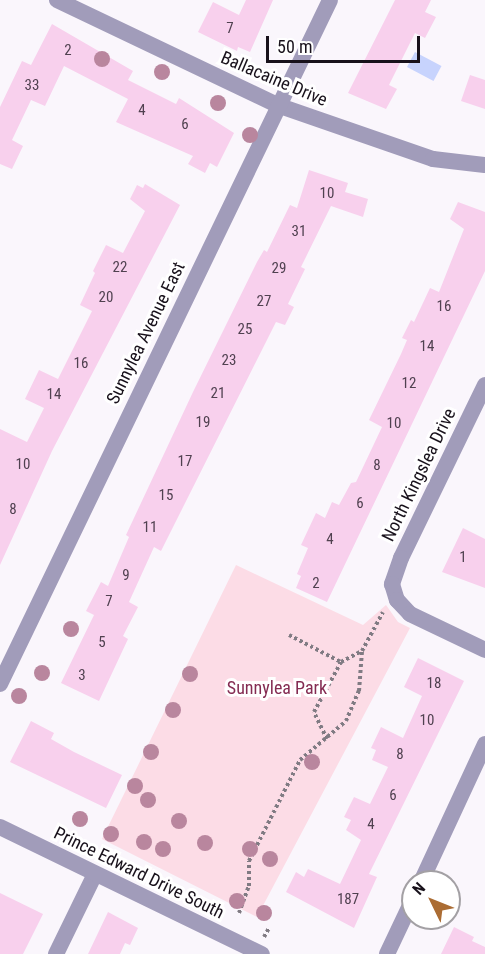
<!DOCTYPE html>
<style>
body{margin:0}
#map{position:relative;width:485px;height:954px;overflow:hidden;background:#faf6fc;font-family:"Roboto Condensed",sans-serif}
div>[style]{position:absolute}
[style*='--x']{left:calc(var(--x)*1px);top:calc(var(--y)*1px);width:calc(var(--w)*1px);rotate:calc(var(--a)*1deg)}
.green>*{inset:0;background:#fcdce6}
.water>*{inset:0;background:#c7d3fd;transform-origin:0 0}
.building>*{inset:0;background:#f8d0ed}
.path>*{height:4px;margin-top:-2px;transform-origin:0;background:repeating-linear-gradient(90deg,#807b83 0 3px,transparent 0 6px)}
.minor>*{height:16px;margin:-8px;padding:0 8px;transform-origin:8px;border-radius:8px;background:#a19cba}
.tertiary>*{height:16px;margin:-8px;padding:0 8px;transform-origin:8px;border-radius:8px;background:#a19cba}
.trees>*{width:16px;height:16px;margin:-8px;border-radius:50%;background:#b9869e}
span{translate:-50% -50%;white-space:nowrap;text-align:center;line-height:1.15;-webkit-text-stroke:6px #fff;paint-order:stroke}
.number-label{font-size:15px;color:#504150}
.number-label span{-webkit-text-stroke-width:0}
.street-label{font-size:18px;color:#18111b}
.park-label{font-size:18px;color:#842b52}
.north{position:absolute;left:401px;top:870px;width:60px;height:60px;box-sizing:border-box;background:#fff;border:2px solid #a3a0a4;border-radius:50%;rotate:313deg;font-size:16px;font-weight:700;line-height:24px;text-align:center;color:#18111b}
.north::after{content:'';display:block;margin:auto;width:21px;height:27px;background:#ab6c33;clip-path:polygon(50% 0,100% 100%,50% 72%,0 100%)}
.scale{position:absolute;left:266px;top:36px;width:154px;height:27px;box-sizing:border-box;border:3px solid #18111b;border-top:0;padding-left:8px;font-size:18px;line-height:21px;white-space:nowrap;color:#18111b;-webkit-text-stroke:4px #fff;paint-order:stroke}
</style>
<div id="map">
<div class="green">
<div style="clip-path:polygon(236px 565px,363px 625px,386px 605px,398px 622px,410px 628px,257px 917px,102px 839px)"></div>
</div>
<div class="water">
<div style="left:415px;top:52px;width:30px;height:17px;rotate:28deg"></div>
</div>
<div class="building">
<div style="clip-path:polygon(246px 0,273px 0,250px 52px,238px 47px,237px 51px,198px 32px,213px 2px,239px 15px)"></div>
<div style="clip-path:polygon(395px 0,431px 0,425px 12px,436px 17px,425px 38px,415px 33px,389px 85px,397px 89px,386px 109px,348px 93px)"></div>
<div style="clip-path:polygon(52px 24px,133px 71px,128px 80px,176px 104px,179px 98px,234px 133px,217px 167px,210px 163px,205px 173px,188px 164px,193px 156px,116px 122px,128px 99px,64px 66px,45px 106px,31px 100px,12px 140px,23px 146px,12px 169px,0 164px,0 107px,22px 61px,31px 65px)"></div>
<div style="clip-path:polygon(470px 75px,485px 80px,485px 109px,461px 101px)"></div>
<div style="clip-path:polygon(309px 170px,348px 183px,345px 192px,368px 199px,363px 217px,331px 206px,301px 267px,305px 269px,288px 304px,294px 307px,285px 325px,276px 322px,161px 551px,154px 547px,129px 602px,138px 607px,123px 636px,128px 639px,99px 701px,61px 683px,94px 615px,86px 611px,101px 582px,108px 586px,129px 537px,126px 535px,193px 392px,257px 262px,264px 250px,267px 252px,290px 205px,297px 208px)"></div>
<div style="clip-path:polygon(145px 184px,180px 205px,52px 451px,0 565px,0 429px,27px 442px,44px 408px,25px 399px,39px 370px,58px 379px,92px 311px,80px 305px,95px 273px,93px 271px,106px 245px,123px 253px,145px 211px,130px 199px,137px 185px,143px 188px)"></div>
<div style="clip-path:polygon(458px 202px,485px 212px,485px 271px,327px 602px,296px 588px,301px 576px,297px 574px,308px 548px,301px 545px,316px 513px,325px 518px,332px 502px,339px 505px,351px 483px,356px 482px,382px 427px,369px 420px,401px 354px,407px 340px,402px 338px,411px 320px,414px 322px,430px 288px,439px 292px,464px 229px,450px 219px)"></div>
<div style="clip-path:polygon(463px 528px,485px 539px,485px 588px,442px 572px)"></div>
<div style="clip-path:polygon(418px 658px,464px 681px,369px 874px,377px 877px,354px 928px,286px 892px,296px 872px,304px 877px,308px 869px,340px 884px,361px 840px,346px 830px,351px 820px,344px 817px,354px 797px,370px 804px,388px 767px,372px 760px,376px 750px,371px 748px,381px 727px,403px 738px,422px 696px,404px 687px)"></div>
<div style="clip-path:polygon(31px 721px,54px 733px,51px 739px,74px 752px,122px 775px,106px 808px,10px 762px)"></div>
<div style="clip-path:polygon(0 893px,43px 914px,23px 954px,0 954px)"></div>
<div style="clip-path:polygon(108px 912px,138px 928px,130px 945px,125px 943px,120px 954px,88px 954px)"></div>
<div style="clip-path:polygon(454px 927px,474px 937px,472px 941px,485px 947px,485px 954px,441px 954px)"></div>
</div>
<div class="path">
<div style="--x:289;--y:635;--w:59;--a:27.4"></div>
<div style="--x:327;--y:739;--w:30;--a:-116"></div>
<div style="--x:314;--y:712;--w:57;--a:-61.6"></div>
<div style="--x:341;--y:662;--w:24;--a:-28"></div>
<div style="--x:239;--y:913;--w:29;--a:-70"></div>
<div style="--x:249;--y:886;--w:25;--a:-90"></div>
<div style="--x:249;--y:861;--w:113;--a:-63.2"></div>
<div style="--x:300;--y:760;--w:60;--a:-40.3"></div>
<div style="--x:346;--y:721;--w:33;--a:-67"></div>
<div style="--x:359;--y:691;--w:40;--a:-85.7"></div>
<div style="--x:362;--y:651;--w:44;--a:-61.7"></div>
<div style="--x:264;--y:937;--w:10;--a:-61"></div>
</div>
<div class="minor">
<div style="--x:57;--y:0;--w:244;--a:25.5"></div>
<div style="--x:277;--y:105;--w:165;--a:19.1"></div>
<div style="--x:433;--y:159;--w:52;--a:6.6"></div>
<div style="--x:485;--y:385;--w:192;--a:115.9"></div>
<div style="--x:401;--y:558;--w:28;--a:109"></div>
<div style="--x:392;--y:584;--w:17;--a:73"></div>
<div style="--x:397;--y:600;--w:19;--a:47"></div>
<div style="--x:410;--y:614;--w:83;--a:25.6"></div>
<div style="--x:0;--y:684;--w:759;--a:-64.24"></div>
<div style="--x:421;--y:882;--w:152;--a:-65.1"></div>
<div style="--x:56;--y:954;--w:89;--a:-64"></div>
<div style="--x:387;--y:954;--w:61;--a:-64.7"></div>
</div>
<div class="tertiary">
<div style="--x:0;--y:827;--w:291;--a:25.9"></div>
</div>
<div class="trees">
<div style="left:102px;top:59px"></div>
<div style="left:162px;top:72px"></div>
<div style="left:218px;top:103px"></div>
<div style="left:250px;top:135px"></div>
<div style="left:71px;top:629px"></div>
<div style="left:42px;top:673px"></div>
<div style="left:190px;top:674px"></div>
<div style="left:19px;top:696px"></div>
<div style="left:173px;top:710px"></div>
<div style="left:151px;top:752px"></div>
<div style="left:312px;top:762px"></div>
<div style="left:135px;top:786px"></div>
<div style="left:148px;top:800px"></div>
<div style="left:80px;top:819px"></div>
<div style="left:179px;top:821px"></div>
<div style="left:111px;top:834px"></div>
<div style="left:144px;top:842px"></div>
<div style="left:205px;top:843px"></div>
<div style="left:163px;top:849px"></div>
<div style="left:250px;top:849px"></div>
<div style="left:270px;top:859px"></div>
<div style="left:237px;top:901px"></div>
<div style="left:264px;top:913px"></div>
</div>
<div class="number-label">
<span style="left:230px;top:29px">7</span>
<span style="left:68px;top:51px">2</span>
<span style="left:32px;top:86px">33</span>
<span style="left:142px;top:111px">4</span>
<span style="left:185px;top:125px">6</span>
<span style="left:327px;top:194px">10</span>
<span style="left:299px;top:232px">31</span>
<span style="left:120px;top:268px">22</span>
<span style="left:279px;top:269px">29</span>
<span style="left:106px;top:298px">20</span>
<span style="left:264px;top:302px">27</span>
<span style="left:444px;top:307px">16</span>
<span style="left:245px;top:330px">25</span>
<span style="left:427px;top:347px">14</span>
<span style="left:229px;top:361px">23</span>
<span style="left:81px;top:364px">16</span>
<span style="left:409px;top:384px">12</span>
<span style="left:218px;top:394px">21</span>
<span style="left:54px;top:395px">14</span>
<span style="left:203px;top:423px">19</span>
<span style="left:394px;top:424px">10</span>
<span style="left:185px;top:462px">17</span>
<span style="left:23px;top:465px">10</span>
<span style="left:377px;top:466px">8</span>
<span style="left:166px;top:496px">15</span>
<span style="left:360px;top:504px">6</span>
<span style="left:13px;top:510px">8</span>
<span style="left:150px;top:528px">11</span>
<span style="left:330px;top:540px">4</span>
<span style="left:463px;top:558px">1</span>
<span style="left:126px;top:576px">9</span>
<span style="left:316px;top:584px">2</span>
<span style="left:109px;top:602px">7</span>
<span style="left:102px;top:643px">5</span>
<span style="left:82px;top:676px">3</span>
<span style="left:434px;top:684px">18</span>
<span style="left:427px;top:721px">10</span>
<span style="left:400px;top:755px">8</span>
<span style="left:393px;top:796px">6</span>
<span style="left:371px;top:825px">4</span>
<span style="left:348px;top:900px">187</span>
</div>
<div class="street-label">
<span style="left:274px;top:79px;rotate:23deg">Ballacaine Drive</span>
<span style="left:146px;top:333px;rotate:-64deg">Sunnylea Avenue East</span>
<span style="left:419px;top:475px;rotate:-64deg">North Kingslea Drive</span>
<span style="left:139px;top:873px;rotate:26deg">Prince Edward Drive South</span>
</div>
<div class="park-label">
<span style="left:277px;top:688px">Sunnylea Park</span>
</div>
<div class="north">N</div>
<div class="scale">50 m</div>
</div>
